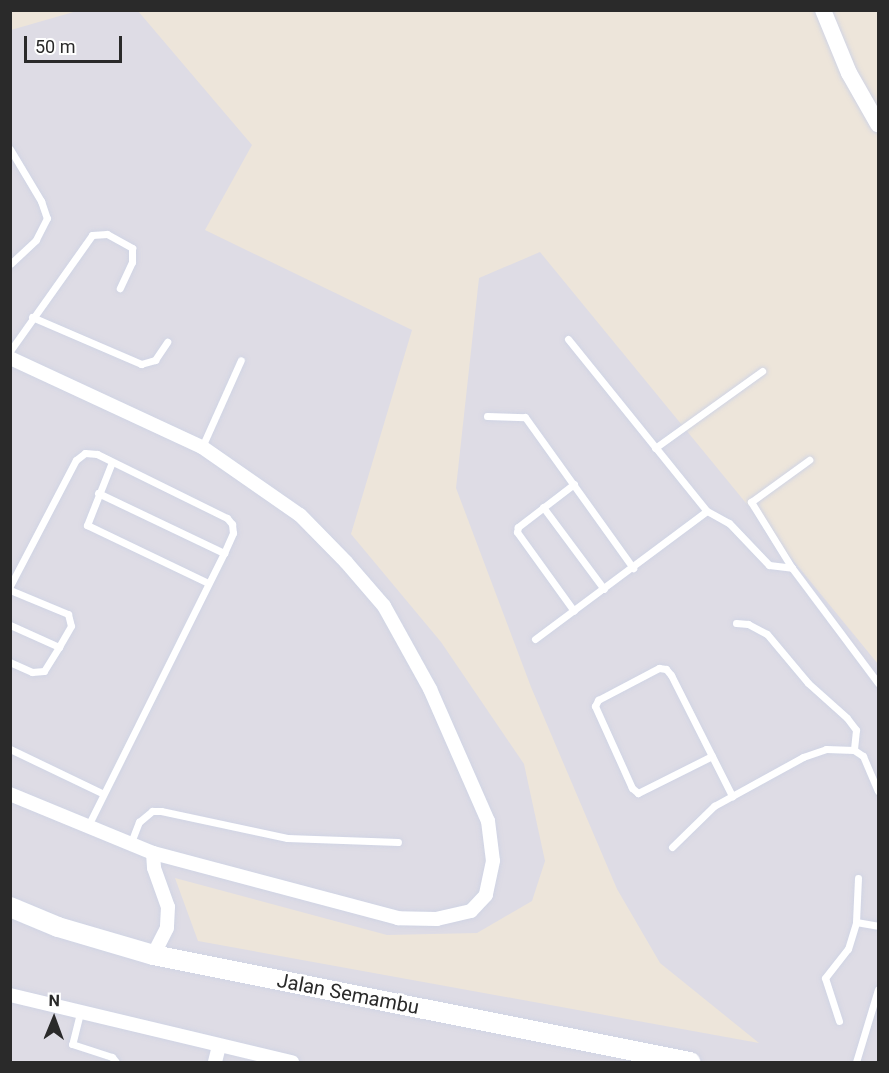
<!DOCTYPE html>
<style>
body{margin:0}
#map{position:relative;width:889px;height:1073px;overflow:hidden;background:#ede5da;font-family:Roboto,sans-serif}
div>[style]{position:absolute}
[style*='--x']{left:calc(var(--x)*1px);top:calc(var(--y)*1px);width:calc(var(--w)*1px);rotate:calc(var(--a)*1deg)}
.industrial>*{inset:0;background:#dedce5}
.roads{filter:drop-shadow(0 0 2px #d0d4e4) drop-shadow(0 0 2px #d0d4e4)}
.service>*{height:7px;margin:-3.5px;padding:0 3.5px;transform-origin:3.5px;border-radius:3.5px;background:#fff}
.minor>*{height:14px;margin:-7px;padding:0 7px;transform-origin:7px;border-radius:7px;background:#fff}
.tertiary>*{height:16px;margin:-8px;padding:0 8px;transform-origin:8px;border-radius:8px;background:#fff}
.secondary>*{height:20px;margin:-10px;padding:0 10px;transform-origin:10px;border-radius:10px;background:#fff}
span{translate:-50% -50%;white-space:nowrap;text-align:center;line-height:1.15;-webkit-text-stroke:4.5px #fff;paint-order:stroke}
.street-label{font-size:20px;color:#2a2a2a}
.frame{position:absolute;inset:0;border:12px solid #2a2a2a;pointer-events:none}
.north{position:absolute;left:24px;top:989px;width:60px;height:60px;-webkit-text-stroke:4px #fff;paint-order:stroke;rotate:1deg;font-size:16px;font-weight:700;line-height:24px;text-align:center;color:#2a2a2a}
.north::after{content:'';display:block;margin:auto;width:21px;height:27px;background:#2a2a2a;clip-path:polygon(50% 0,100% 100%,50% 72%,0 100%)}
.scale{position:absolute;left:24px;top:36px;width:98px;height:27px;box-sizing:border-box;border:3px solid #2a2a2a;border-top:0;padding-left:8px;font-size:18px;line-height:21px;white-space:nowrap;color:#2a2a2a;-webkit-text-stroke:4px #fff;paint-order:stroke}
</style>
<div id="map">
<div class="industrial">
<div style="clip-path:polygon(77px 11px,138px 11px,252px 145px,205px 230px,412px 330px,351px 534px,441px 642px,524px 764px,545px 861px,532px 901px,477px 933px,387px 935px,175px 878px,198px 941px,759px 1043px,660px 963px,617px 889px,531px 687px,456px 488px,479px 278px,540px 252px,878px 664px,878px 1062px,11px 1062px,11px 30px)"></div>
</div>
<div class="roads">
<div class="service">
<div style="--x:10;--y:149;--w:61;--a:59.2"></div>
<div style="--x:41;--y:201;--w:18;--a:71"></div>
<div style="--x:47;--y:218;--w:25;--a:117"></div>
<div style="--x:36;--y:240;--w:35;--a:137"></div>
<div style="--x:32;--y:317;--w:119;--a:23.3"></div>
<div style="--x:141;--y:364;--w:15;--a:-16"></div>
<div style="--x:155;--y:360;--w:22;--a:-56"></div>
<div style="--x:568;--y:339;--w:221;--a:51.1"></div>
<div style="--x:707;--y:511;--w:25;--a:29"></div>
<div style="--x:729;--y:523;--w:58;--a:46.4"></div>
<div style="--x:769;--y:565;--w:23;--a:7"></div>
<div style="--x:792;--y:568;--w:144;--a:53.2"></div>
<div style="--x:10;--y:351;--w:142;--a:-54.7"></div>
<div style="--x:92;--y:235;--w:15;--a:-4"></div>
<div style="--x:107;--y:234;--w:29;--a:29"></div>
<div style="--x:132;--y:248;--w:14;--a:90"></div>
<div style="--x:132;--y:262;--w:29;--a:115"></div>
<div style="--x:487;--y:416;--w:38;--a:2"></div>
<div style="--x:525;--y:417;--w:186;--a:54.4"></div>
<div style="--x:202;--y:447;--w:95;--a:-65.9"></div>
<div style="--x:655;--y:448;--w:132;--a:-35.7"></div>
<div style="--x:112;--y:462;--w:68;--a:111.6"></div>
<div style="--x:87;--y:525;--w:134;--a:25.6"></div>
<div style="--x:574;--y:484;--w:71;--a:142.5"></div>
<div style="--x:518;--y:527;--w:5;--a:101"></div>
<div style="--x:517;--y:532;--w:97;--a:54.2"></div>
<div style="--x:98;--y:493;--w:140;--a:25.5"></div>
<div style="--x:543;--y:507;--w:102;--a:53.4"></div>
<div style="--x:792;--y:568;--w:78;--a:-121.8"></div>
<div style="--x:751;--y:502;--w:72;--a:-35.9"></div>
<div style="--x:10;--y:586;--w:142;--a:-62.4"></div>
<div style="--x:76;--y:460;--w:11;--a:-38"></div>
<div style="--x:85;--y:453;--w:12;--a:5"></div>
<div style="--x:97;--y:454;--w:145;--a:26.2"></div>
<div style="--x:227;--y:518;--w:8;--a:50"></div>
<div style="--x:232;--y:524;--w:9;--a:84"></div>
<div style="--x:233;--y:533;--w:22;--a:114"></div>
<div style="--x:224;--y:553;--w:305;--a:116.5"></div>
<div style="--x:10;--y:590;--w:63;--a:22.5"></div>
<div style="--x:68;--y:614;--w:12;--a:76"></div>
<div style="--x:71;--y:626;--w:24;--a:120"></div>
<div style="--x:736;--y:623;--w:12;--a:5"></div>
<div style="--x:748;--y:624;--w:21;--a:28"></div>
<div style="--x:767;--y:634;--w:64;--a:50.1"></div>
<div style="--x:808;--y:683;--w:52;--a:41.9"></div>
<div style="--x:847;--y:718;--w:15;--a:53"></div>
<div style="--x:856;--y:730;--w:20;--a:96"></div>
<div style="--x:10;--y:625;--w:54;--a:24.2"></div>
<div style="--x:59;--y:647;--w:28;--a:122"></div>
<div style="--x:44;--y:671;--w:12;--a:175"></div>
<div style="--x:32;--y:672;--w:24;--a:-156"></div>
<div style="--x:535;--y:639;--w:214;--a:-36.7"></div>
<div style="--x:10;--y:749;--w:102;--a:25.6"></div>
<div style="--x:712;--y:756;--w:83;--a:153.4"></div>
<div style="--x:638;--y:793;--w:8;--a:-140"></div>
<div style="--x:632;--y:788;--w:90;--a:-114.3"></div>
<div style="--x:595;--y:706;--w:7;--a:-63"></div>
<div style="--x:598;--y:700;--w:69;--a:-27.7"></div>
<div style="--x:659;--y:668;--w:7;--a:8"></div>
<div style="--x:666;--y:669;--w:8;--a:50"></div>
<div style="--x:671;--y:675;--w:136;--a:63.2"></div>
<div style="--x:130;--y:845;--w:25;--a:-69"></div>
<div style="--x:139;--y:822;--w:17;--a:-40"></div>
<div style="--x:152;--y:811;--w:9;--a:0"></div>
<div style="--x:161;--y:811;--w:129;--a:12.1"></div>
<div style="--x:287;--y:838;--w:111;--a:2.1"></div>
<div style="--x:672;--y:847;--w:59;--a:-44.3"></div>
<div style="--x:714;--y:806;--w:102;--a:-28.8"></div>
<div style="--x:803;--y:757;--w:24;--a:-19"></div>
<div style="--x:826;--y:749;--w:28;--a:2"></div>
<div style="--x:854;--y:750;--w:11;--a:34"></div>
<div style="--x:863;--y:756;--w:38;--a:67"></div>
<div style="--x:856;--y:922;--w:44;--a:-87.4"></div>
<div style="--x:80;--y:1013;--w:32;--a:104"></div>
<div style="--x:72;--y:1044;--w:42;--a:18"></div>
<div style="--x:112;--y:1057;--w:6;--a:51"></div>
<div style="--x:839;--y:1021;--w:45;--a:-108"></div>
<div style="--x:825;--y:978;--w:37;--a:-52"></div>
<div style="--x:848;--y:949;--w:28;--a:-73"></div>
<div style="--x:856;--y:922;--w:22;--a:10"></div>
<div style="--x:856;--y:1062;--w:76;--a:-73.2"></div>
</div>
<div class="minor">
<div style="--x:10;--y:358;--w:212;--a:24.9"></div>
<div style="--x:202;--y:447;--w:119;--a:34.8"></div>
<div style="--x:300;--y:515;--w:66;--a:45.6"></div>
<div style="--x:346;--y:562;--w:58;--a:49.2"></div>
<div style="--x:384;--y:606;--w:95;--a:61"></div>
<div style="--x:430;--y:689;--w:144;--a:66.3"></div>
<div style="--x:488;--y:821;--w:40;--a:82.9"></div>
<div style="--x:493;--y:861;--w:35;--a:102"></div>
<div style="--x:486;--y:895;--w:22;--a:133"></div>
<div style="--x:471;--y:911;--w:35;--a:167"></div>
<div style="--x:437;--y:919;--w:39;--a:-179"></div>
<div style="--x:398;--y:918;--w:253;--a:-165.1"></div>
<div style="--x:153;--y:853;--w:155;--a:-157.6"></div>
<div style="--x:153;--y:853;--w:15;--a:86"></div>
<div style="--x:154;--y:868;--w:41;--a:70.3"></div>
<div style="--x:168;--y:907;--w:21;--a:93"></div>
<div style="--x:167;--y:928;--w:30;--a:117"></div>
<div style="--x:10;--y:995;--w:290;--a:13.4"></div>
<div style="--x:215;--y:1062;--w:16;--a:-76"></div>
</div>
<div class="tertiary">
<div style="--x:823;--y:10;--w:68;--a:67.6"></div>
<div style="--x:849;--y:73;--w:59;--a:60.4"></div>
</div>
<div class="secondary">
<div style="--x:10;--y:907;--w:52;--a:22.6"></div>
<div style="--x:58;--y:927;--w:99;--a:16.4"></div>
<div style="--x:153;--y:955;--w:548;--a:11.27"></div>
</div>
</div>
<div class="street-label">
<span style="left:348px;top:994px;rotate:11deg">Jalan Semambu</span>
</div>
<div class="frame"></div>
<div class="north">N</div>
<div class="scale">50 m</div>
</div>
